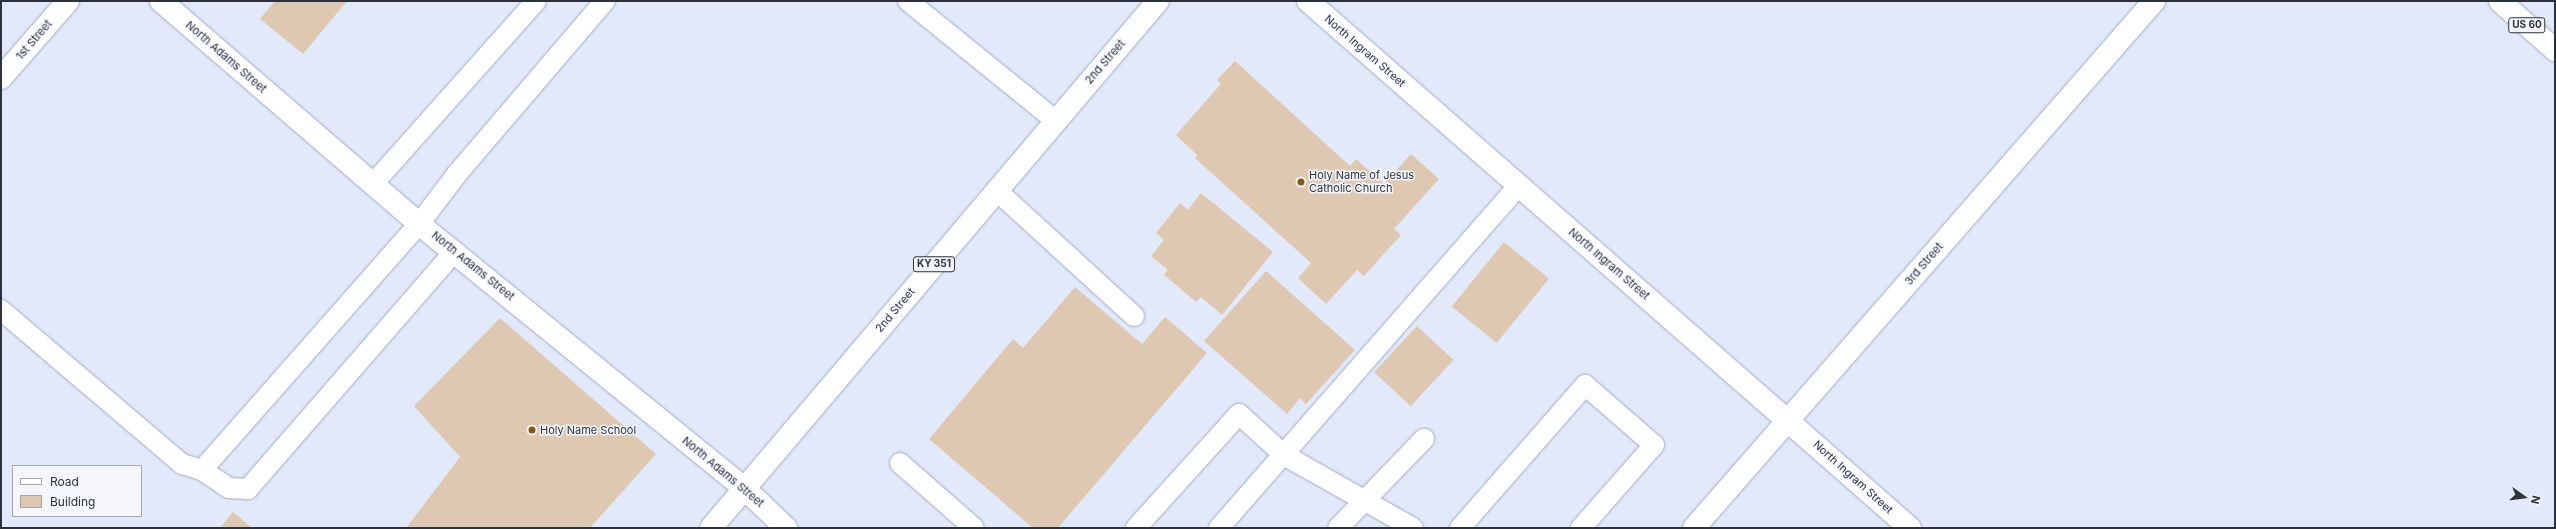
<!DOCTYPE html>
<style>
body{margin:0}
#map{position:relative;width:2556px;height:529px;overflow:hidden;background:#e2e9fa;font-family:Inter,sans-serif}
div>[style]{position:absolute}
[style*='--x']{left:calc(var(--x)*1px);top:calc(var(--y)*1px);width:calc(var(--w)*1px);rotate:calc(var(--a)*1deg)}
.building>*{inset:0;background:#dfc8b2;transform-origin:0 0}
.roads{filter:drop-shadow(0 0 1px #a0acc6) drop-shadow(0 0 1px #a0acc6)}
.lane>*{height:20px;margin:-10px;padding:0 10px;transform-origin:10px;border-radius:10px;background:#fff}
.street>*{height:22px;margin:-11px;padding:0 11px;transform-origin:11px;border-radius:11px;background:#fff}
.primary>*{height:22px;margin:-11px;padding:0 11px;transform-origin:11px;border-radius:11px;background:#fff}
.dots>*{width:11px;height:11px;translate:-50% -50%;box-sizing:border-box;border:2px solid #f4f6fc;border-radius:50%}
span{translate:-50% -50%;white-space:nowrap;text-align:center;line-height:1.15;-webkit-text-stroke:3px #f4f6fc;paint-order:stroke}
.shield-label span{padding:1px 3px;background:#f4f6fc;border:1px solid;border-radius:3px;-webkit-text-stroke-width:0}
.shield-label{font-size:10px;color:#2c313b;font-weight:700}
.street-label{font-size:11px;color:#2c313b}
.poi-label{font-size:11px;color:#2c313b}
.left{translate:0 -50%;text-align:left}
.frame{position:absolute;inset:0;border:2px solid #2c313b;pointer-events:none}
.legend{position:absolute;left:12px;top:465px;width:130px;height:52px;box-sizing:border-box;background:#f4f6fc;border:1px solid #a4a7af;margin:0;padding:5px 7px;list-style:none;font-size:12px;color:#2c313b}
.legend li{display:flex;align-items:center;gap:8px;height:20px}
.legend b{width:20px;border:1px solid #a4a7af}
.north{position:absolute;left:2504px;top:477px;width:40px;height:40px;-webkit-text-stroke:3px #f4f6fc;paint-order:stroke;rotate:104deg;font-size:11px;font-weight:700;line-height:16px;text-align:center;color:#2c313b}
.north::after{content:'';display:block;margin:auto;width:14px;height:18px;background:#2c313b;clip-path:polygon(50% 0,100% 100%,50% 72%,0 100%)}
</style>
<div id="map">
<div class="building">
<div style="clip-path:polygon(275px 1px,347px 1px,303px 54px,260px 19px)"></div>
<div style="clip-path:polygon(1235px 61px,1350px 166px,1356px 159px,1384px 184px,1411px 154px,1439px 179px,1394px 229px,1401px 235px,1364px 276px,1357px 270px,1326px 304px,1298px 278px,1311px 263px,1195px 158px,1197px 155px,1176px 135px,1221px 84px,1217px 80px)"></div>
<div style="clip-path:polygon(1201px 193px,1273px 252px,1222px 315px,1201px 297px,1196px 302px,1164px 275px,1168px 270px,1151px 256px,1164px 240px,1156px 233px,1180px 203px,1188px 210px)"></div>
<div style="left:1504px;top:242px;width:58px;height:83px;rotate:39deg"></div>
<div style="clip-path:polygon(1266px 271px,1355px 350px,1306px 404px,1300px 398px,1287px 414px,1204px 341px)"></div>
<div style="clip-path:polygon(1075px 287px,1142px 344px,1165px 317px,1207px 353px,1058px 528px,1033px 528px,929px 439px,1013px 339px,1023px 348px)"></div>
<div style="clip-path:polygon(500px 318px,656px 454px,590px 528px,406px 528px,460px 457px,414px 406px)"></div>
<div style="left:1417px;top:326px;width:50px;height:63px;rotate:43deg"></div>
<div style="clip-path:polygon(233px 512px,252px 528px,220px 528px)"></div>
</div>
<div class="roads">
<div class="lane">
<div style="--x:908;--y:1;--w:189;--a:39"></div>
<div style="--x:373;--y:184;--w:245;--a:-48.3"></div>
<div style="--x:996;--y:190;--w:187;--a:42.4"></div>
<div style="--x:1;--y:310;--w:238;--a:40.4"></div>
<div style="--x:182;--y:464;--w:21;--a:17"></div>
<div style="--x:202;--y:470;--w:328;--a:-48.6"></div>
<div style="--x:419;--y:224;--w:63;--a:-52.8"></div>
<div style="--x:457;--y:174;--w:228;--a:-49.5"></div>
<div style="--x:900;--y:463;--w:98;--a:41.3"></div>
<div style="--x:202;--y:470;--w:32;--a:34"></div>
<div style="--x:229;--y:488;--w:19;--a:3"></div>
<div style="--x:248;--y:489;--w:315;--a:-49"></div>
<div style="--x:1136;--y:528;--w:154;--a:-47.9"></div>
<div style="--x:1239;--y:414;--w:61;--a:42.3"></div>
<div style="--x:1284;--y:455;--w:148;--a:29.5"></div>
<div style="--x:1219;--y:528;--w:456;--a:-48.8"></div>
<div style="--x:1338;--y:528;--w:124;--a:-46"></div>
<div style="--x:1460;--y:528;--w:190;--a:-48.8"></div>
<div style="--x:1585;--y:385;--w:91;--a:41"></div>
<div style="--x:1654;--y:445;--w:111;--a:131.3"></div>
</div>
<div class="street">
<div style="--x:161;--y:1;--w:341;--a:40.8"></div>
<div style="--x:419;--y:224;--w:420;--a:39.1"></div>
<div style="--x:745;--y:489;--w:57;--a:43.6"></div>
<div style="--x:1308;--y:1;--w:800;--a:41.2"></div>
<div style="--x:1;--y:78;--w:102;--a:-49"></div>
<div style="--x:1694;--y:528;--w:700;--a:-48.88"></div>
</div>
<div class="primary">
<div style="--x:2500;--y:1;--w:74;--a:41.7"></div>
<div style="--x:711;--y:528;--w:691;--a:-49.7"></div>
</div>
</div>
<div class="dots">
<div style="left:1301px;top:182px;background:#8f570e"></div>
<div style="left:532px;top:430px;background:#8f570e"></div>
</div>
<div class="shield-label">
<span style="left:2527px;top:25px">US 60</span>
<span style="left:934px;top:264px">KY 351</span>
</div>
<div class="street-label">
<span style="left:34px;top:40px;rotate:-49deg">1st Street</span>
<span style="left:1365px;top:51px;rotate:41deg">North Ingram Street</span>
<span style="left:226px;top:57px;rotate:41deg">North Adams Street</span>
<span style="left:1105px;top:62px;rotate:-49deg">2nd Street</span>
<span style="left:1609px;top:264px;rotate:41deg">North Ingram Street</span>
<span style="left:1924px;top:264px;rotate:-49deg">3rd Street</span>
<span style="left:473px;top:266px;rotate:39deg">North Adams Street</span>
<span style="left:895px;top:310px;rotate:-50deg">2nd Street</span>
<span style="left:723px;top:472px;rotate:40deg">North Adams Street</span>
<span style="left:1853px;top:477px;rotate:42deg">North Ingram Street</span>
</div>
<div class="poi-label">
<span class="left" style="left:1309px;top:182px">Holy Name of Jesus<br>Catholic Church</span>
<span class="left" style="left:540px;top:430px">Holy Name School</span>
</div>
<div class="frame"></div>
<ul class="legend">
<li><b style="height:5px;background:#fff"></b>Road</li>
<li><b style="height:11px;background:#dfc8b2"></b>Building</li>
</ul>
<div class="north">N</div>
</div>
